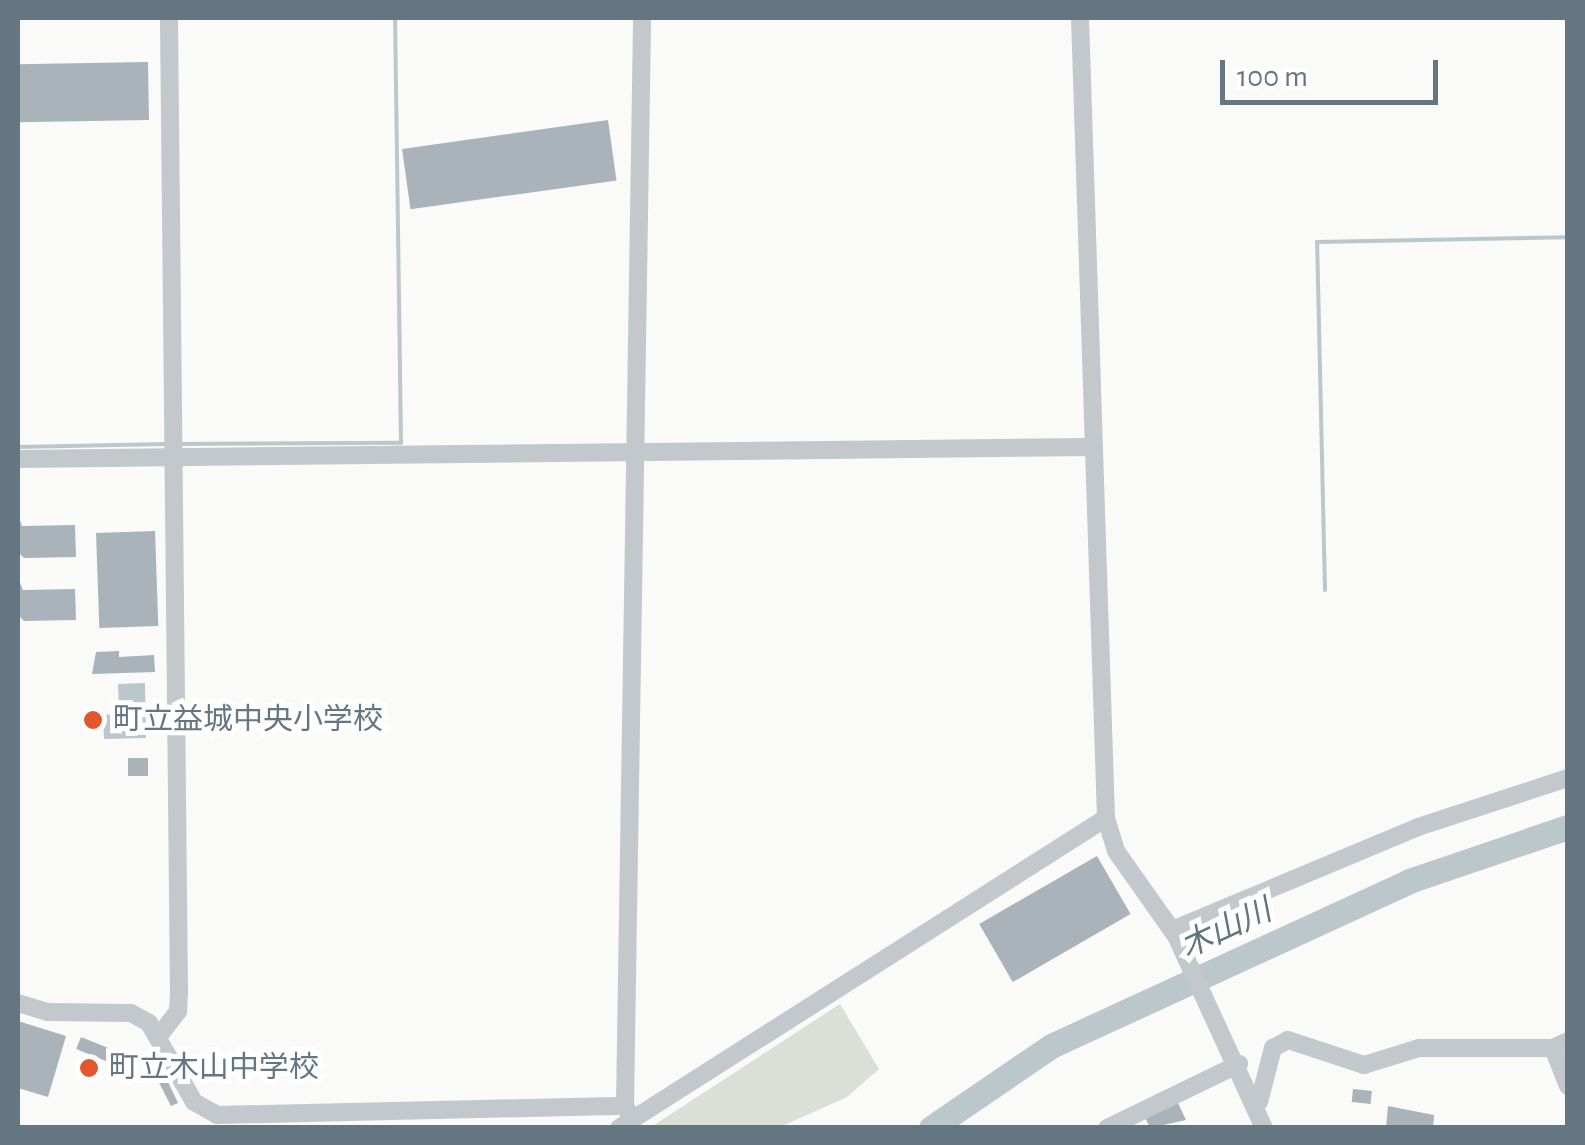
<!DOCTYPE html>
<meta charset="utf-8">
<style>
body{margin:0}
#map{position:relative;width:1585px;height:1145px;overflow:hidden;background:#fafaf8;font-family:"Alegreya Sans","Noto Sans JP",sans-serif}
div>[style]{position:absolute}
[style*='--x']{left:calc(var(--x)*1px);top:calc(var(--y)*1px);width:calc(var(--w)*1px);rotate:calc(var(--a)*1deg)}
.green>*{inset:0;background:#dadfd7}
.water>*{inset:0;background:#bbc7cb}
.stream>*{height:4px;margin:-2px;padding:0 2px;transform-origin:2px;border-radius:2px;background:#bbc7cb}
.river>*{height:25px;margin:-12.5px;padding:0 12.5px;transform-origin:12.5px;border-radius:12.5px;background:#bbc7cb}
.building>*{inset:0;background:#aab3b9;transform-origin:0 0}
.minor>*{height:18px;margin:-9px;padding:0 9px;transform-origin:9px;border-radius:9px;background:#c3c8cc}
.dots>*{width:28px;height:28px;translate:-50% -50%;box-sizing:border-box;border:5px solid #fff;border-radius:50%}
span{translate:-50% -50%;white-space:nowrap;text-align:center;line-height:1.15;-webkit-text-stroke:10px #fff;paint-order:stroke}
.poi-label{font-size:30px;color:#657683}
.left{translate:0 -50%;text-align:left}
.water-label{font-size:32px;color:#60757c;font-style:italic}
.frame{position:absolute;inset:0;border:20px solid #657683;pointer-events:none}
.scale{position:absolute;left:1220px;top:60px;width:218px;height:45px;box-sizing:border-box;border:5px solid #657683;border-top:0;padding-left:12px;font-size:30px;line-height:35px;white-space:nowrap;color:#657683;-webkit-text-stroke:8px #fff;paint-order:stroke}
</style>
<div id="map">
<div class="green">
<div style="clip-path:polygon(840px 1004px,879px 1069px,847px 1097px,780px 1127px,651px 1127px)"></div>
</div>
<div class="water">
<div style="clip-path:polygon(145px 683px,146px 738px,104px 739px,103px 715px,119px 714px,118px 684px)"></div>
</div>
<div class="stream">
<div style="--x:181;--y:444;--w:220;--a:-0.3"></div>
<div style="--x:401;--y:443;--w:425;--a:-90.8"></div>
<div style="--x:18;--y:447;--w:149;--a:-1.2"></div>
<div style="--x:1325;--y:590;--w:348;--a:-91.3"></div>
<div style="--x:1317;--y:242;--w:251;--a:-1.1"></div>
</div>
<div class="river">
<div style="--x:931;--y:1128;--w:145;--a:-34.3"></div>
<div style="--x:1051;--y:1046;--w:394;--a:-24.7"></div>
<div style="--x:1409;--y:881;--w:168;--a:-18.8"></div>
</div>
<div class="building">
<div style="left:148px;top:62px;width:58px;height:130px;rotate:89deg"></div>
<div style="left:608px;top:120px;width:61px;height:208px;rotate:82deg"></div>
<div style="clip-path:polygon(18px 515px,22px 526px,75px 525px,76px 557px,24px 558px,18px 552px)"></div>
<div style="left:155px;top:531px;width:95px;height:59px;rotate:88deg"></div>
<div style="clip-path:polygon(18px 578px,23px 590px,75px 589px,76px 620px,24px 621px,18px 615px)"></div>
<div style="clip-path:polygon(119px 651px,119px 657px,154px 655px,155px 672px,92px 674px,96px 652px)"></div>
<div style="left:148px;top:758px;width:18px;height:20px;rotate:90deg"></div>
<div style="left:1097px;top:856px;width:67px;height:136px;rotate:60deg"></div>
<div style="clip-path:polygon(18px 1021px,66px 1036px,48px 1097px,18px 1088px)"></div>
<div style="left:81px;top:1037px;width:54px;height:13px;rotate:22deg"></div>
<div style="clip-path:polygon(161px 1067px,178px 1103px,171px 1106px,153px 1071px)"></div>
<div style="left:1353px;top:1089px;width:19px;height:13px;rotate:6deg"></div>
<div style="clip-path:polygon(1177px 1101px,1186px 1120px,1150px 1128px,1145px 1117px)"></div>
<div style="clip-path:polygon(1388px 1106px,1434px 1115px,1433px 1128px,1386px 1128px)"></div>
</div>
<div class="minor">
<div style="--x:1080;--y:18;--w:800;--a:88.14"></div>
<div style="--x:1106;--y:818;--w:34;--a:73"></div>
<div style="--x:1116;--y:851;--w:104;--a:54.8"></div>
<div style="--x:1176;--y:936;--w:211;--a:65.4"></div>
<div style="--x:18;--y:459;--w:1073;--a:-0.64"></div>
<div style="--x:1172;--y:930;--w:267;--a:-22.7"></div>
<div style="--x:1418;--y:827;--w:158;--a:-18.1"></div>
<div style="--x:18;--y:1003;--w:31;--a:17"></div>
<div style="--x:48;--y:1012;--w:83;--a:0.7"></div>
<div style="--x:131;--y:1013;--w:21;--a:29"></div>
<div style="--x:149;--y:1023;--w:91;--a:60.3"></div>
<div style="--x:194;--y:1102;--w:26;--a:29"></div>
<div style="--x:217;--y:1115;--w:408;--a:-1.3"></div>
<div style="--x:625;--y:1106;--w:15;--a:62"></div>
<div style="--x:158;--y:1037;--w:33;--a:-52"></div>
<div style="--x:178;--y:1011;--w:19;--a:-87"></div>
<div style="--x:179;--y:992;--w:974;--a:-90.59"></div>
<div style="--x:1553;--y:1048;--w:41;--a:68.5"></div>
<div style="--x:1259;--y:1102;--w:56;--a:-75.5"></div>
<div style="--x:1273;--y:1048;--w:17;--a:-28"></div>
<div style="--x:1288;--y:1040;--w:80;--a:18.2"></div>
<div style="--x:1364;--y:1065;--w:58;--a:-17.2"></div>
<div style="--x:1419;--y:1048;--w:134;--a:0"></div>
<div style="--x:1553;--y:1048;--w:17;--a:-25"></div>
<div style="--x:625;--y:1106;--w:1088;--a:-89.1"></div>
<div style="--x:619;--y:1128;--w:577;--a:-32.48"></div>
<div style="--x:1107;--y:1128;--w:147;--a:-25.9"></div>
</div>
<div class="dots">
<div style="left:93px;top:720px;background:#e4572e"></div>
<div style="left:89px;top:1068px;background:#e4572e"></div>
</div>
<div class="poi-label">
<span class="left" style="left:113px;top:720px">町立益城中央小学校</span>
<span class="left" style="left:109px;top:1068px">町立木山中学校</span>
</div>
<div class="water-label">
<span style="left:1226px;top:929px;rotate:-25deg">木山川</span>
</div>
<div class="frame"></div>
<div class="scale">100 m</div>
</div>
